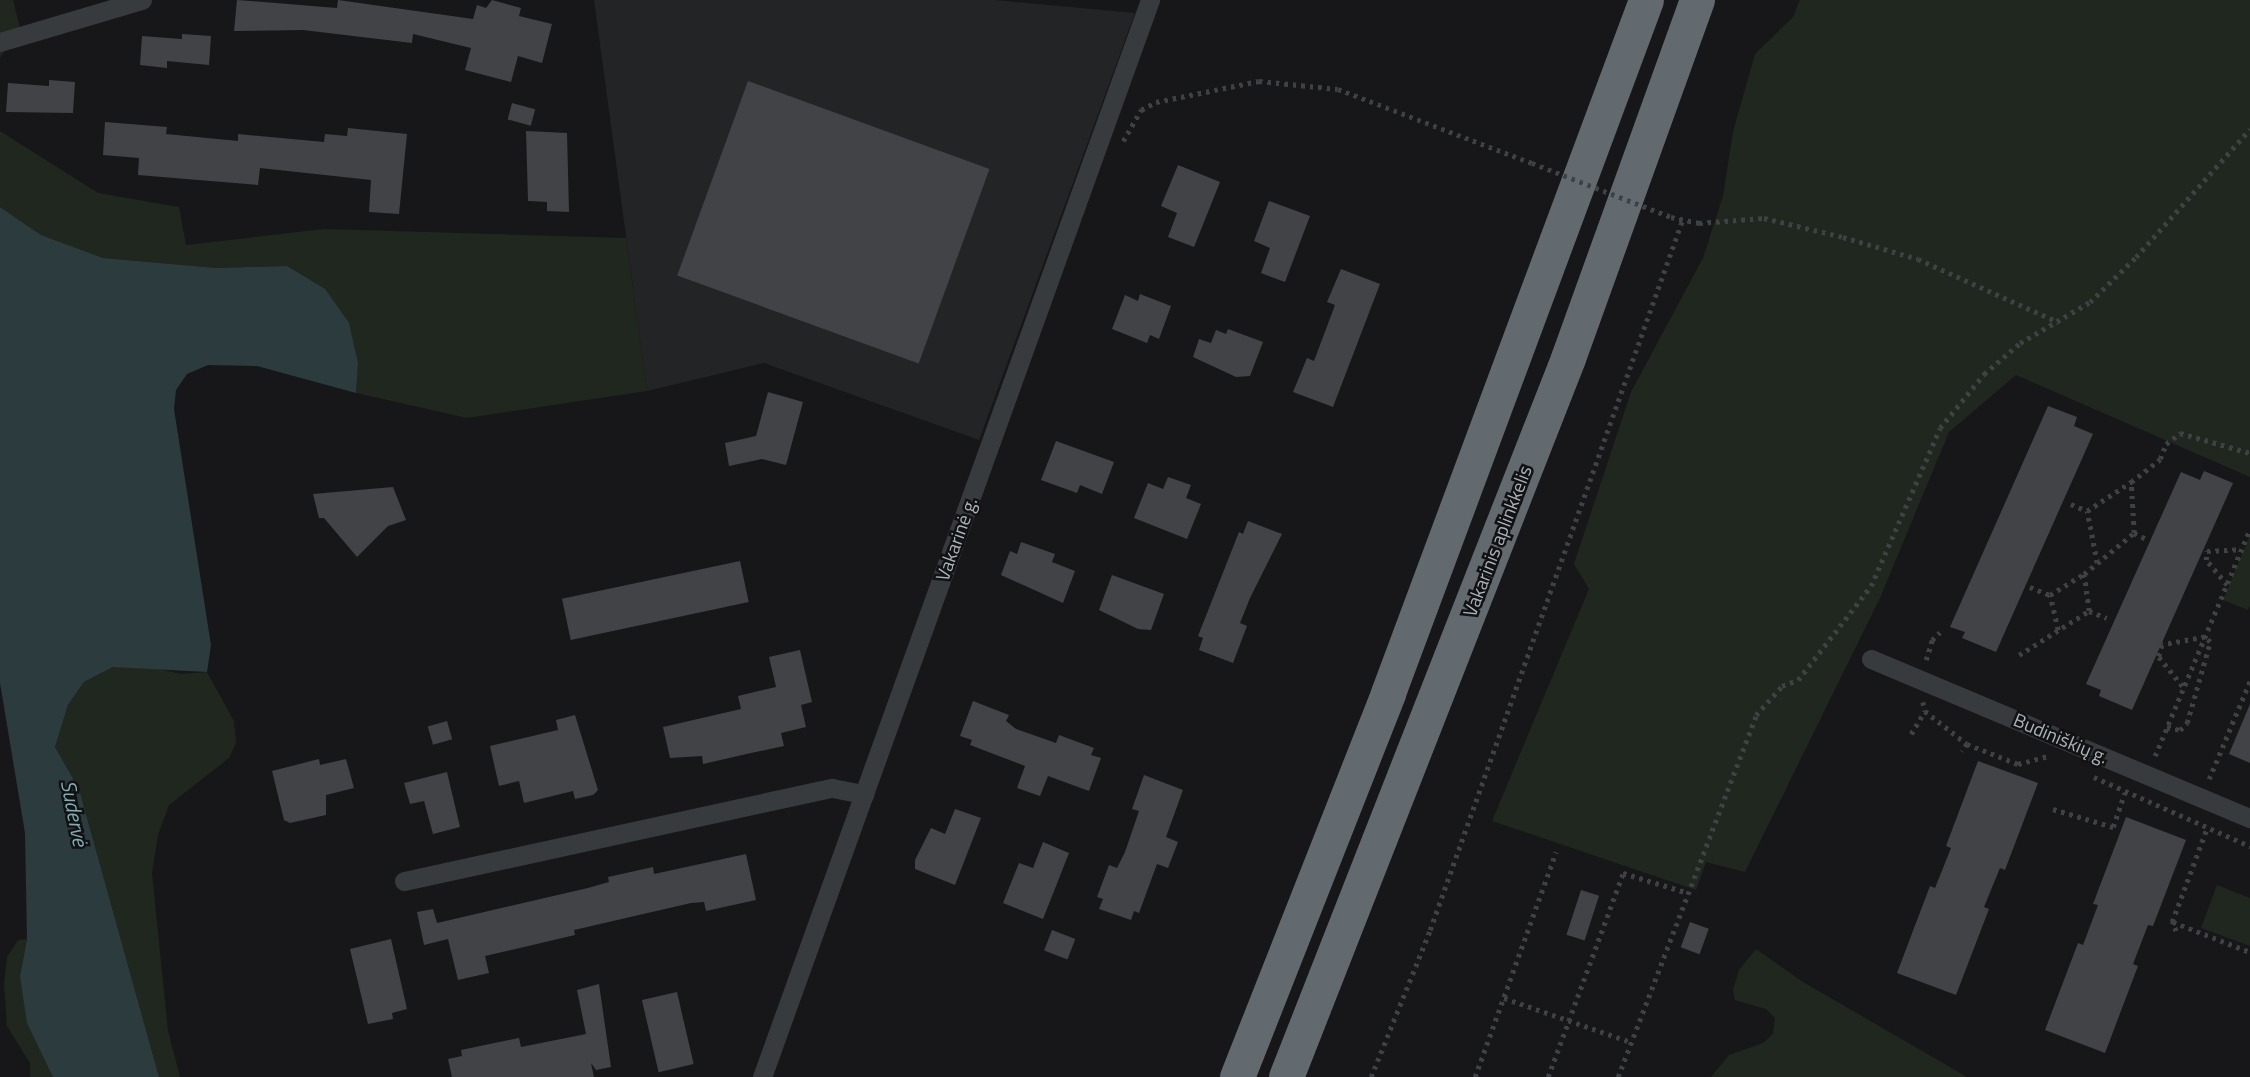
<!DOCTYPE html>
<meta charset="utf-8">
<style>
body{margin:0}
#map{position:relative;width:2250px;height:1077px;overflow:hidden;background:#171719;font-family:"Titillium Web",sans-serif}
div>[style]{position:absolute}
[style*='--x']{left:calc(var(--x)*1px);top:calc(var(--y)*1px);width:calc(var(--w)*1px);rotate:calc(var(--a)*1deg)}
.built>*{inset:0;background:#232426}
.green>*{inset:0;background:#20271e}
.water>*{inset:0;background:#2c3b3d}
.building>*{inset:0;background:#414346;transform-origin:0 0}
.path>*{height:4.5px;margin-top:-2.25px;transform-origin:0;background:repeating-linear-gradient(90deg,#3e4245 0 3.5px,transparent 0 8.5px)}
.street>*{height:19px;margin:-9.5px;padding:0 9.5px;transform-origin:9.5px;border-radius:9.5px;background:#383b3e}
.highway>*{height:35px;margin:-17.5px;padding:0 17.5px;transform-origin:17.5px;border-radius:17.5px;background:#636a6f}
.path-bridge>*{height:4.5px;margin-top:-2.25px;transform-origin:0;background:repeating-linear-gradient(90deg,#3e4245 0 3.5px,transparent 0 8.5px)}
span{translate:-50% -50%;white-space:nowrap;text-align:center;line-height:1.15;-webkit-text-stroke:5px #121214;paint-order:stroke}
.street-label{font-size:19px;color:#a9b3b9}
.water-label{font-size:21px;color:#80adb4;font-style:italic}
</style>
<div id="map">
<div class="built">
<div style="clip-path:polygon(594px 0,995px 0,1135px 13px,979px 440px,764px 363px,647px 391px)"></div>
</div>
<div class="green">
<div style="clip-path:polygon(0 0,13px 0,20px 28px,0 58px)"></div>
<div style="clip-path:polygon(1800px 0,2250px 0,2250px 477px,2016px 375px,1949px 432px,1880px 598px,1745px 872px,1706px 862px,1696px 890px,1492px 821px,1589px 589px,1574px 564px,1631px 392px,1703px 258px,1723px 196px,1733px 132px,1755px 54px,1793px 17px)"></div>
<div style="clip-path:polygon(0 131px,98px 193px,179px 207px,186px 245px,324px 229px,626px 238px,647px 391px,467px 418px,356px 393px,358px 362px,287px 266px,216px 268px,103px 258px,41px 235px,0 207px)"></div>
<div style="clip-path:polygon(2250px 535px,2250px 605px,2248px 610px,2223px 600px)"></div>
<div style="clip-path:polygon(144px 666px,182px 674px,207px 672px,234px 721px,236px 743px,229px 758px,169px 805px,158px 835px,152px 873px,168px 1031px,180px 1077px,159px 1077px,79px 789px,55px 747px,68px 705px,84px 682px,113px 667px)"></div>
<div style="clip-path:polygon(2217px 885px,2250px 898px,2250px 946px,2201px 928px)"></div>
<div style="clip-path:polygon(27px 939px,20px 976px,53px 1077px,30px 1077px,30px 1063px,7px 1026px,4px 984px,7px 957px,18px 940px)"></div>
<div style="clip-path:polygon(1756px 949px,1803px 982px,1967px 1077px,1711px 1077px,1729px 1055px,1763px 1043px,1773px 1034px,1775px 1018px,1766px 1009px,1735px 1000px,1733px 990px,1739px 970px)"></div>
</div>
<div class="water">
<div style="clip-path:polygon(0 207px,41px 235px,103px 258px,216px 268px,287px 266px,325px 289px,349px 323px,358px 363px,356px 393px,257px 366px,208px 365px,187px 374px,176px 390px,174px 409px,211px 645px,207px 672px,113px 667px,84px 682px,68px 705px,55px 747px,79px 789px,159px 1077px,53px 1077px,27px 1023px,20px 976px,27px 939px,25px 833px,0 683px)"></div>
</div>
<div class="building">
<div style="clip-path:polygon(237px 0,337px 8px,338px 0,473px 19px,477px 5px,486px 8px,492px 0,521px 8px,519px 16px,552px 24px,542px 63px,518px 56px,511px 82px,465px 70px,471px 48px,413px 34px,412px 43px,303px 30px,234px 31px)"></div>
<div style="clip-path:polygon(182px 34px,211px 36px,209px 65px,167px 61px,167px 68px,140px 65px,142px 36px,182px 39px)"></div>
<div style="clip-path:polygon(49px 80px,75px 82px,73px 113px,6px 112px,8px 83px,49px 86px)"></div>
<div style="left:748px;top:81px;width:257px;height:207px;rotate:20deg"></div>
<div style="left:512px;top:103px;width:24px;height:17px;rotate:15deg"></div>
<div style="clip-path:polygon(105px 122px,167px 127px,166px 134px,238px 141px,238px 134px,324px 142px,325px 134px,347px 136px,348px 128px,407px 134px,399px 214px,369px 212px,371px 180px,260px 168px,258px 185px,138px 175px,139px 158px,103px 155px)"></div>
<div style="clip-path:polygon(526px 131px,567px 133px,569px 212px,547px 211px,547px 202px,528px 201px)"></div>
<div style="clip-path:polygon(1178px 165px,1220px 182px,1194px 247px,1168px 237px,1177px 213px,1161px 206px)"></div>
<div style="clip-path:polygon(1269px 201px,1310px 216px,1285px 282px,1261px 273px,1270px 248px,1254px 241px)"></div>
<div style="clip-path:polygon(1341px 269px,1380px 284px,1333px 407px,1293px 392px,1307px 358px,1314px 361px,1335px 305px,1327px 302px)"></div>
<div style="clip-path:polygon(1140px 294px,1171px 306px,1159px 339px,1150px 335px,1147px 343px,1112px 329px,1125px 295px,1138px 301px)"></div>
<div style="clip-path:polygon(1228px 329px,1263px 342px,1250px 376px,1236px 377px,1193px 357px,1199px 339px,1211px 343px,1216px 330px,1226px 334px)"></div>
<div style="clip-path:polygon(768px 392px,803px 402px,786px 465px,762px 459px,729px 466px,725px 443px,756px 436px)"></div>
<div style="clip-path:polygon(2048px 406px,2077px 417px,2074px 426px,2093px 434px,1996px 652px,1962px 638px,1965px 632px,1950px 627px)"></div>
<div style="clip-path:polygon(1056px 441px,1114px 462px,1102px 494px,1080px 485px,1077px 493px,1041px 480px)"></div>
<div style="clip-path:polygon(2204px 471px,2233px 483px,2132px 710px,2099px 696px,2101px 690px,2086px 684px,2181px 472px,2200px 480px)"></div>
<div style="clip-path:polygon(1168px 477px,1191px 485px,1186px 498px,1201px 504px,1187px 539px,1134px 518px,1148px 483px,1163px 489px)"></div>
<div style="clip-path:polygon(393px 487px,406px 520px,388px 526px,357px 557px,324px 518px,319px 518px,313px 494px)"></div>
<div style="clip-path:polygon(1248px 521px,1282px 534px,1250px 598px,1240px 623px,1247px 626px,1233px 663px,1199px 650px,1203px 638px,1198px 636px,1239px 532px,1243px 534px)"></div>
<div style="clip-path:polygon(1021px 542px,1055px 554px,1052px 562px,1075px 571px,1063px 603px,1001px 575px,1010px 551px,1017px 554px)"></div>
<div style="left:740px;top:561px;width:42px;height:182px;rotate:78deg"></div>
<div style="clip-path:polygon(1112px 575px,1164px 594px,1151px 630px,1138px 629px,1099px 610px)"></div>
<div style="clip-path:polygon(800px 650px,812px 702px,801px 705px,806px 727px,781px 733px,784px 746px,751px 753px,703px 764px,702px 756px,670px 758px,663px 727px,741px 709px,738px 696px,776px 687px,769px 657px)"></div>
<div style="clip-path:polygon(973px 701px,1009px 715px,1006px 721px,1016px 729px,1056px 743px,1059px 735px,1094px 748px,1091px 755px,1101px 758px,1089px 791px,1048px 776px,1040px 796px,1017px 788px,1025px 766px,970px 745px,972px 740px,960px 736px)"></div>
<div style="clip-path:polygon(2250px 704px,2250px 763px,2229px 754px)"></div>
<div style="clip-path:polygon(575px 715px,598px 790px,593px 795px,575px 799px,573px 791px,524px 803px,519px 781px,499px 786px,490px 746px,558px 730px,556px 720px)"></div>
<div style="left:447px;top:721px;width:19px;height:20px;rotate:74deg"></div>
<div style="clip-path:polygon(319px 759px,320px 765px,346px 759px,354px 788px,326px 795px,326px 815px,290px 823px,284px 820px,272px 771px)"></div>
<div style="clip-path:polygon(1978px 761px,2038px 783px,2005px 870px,2000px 868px,1984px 907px,1989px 909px,1956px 995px,1897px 973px,1930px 886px,1935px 888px,1951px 848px,1946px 846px)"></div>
<div style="clip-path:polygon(447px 772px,460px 827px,433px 834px,424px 801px,410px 804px,404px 783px)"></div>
<div style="clip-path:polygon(1144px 775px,1183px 790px,1166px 837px,1178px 842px,1168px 868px,1157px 864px,1139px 913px,1134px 911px,1131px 920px,1099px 909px,1103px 899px,1097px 897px,1109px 865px,1117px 868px,1125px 852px,1139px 811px,1132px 809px)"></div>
<div style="clip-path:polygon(955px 809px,981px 818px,955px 885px,915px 869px,915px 860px,931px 828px,945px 834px)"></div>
<div style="clip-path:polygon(2126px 817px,2186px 840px,2153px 926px,2148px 925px,2133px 964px,2138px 966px,2105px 1053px,2045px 1030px,2078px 943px,2083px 945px,2098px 905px,2093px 904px)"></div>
<div style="clip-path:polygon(1043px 842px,1069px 853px,1043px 919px,1003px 903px,1019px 863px,1033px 868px)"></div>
<div style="clip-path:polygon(746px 854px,756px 900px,706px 911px,704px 902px,691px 903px,574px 930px,575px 935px,485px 956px,489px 973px,458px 980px,448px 939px,424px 945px,417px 912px,433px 909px,437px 923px,588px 888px,609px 882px,608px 877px,653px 867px,654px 874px)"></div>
<div style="left:1581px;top:890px;width:19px;height:47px;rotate:18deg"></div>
<div style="left:1690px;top:922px;width:20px;height:27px;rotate:20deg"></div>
<div style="left:1052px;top:930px;width:25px;height:22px;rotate:21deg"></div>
<div style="clip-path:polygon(391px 939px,407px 1009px,392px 1013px,393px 1019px,368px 1024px,350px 949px)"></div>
<div style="clip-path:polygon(599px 984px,611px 1067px,596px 1070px,591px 1063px,594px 1077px,452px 1077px,448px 1059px,462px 1056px,461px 1050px,519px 1038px,521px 1047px,586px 1034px,577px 990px)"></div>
<div style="left:677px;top:992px;width:74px;height:36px;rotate:77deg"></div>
</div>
<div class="path">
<div style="--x:1123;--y:141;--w:36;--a:-60"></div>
<div style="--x:1141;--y:110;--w:17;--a:-28"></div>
<div style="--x:1156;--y:102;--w:105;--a:-11.5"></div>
<div style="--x:1259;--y:81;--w:79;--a:5.8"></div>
<div style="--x:1338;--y:89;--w:208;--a:20.9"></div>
<div style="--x:1671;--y:217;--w:29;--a:12"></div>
<div style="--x:1699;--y:223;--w:65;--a:-4.4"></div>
<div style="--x:1764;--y:218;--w:81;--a:13.5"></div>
<div style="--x:1843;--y:237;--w:78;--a:16.3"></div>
<div style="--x:1918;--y:259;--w:154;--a:24.2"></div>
<div style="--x:2071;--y:504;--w:17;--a:24"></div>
<div style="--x:2134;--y:533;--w:14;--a:25"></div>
<div style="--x:2097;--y:563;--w:53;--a:-100.9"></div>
<div style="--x:2087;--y:511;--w:53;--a:-33.4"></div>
<div style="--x:2227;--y:585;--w:33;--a:-130"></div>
<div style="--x:2206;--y:560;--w:9;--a:-84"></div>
<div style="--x:2207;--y:551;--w:34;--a:-3"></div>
<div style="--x:2030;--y:587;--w:22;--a:22"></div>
<div style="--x:2089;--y:611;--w:19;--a:21"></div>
<div style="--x:2058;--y:630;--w:36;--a:-103"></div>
<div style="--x:2050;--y:595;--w:40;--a:-32"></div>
<div style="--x:2019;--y:655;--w:83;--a:-32.2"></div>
<div style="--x:2089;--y:611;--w:37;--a:-98"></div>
<div style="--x:2084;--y:574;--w:65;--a:-39.4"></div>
<div style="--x:2134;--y:533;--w:51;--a:-93.4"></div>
<div style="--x:2131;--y:482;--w:37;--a:-38"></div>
<div style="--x:2160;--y:459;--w:16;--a:-68"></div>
<div style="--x:2166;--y:444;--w:18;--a:-38"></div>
<div style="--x:2180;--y:433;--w:73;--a:15.9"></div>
<div style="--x:1926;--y:660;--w:21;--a:-73"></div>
<div style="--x:1932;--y:640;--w:11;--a:-45"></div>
<div style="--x:1923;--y:702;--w:9;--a:77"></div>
<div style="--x:1925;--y:711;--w:53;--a:38.2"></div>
<div style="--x:1967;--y:744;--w:9;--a:122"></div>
<div style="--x:2167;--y:727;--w:13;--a:13"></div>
<div style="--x:2180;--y:730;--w:10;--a:-45"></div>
<div style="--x:2187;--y:723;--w:84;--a:-74.1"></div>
<div style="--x:2210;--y:642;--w:7;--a:-135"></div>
<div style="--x:2205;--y:637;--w:44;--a:169.5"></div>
<div style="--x:2162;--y:645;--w:12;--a:104"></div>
<div style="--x:2159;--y:657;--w:40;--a:51"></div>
<div style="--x:1911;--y:734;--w:27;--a:-59"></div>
<div style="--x:1967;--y:744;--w:55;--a:21.4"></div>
<div style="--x:2018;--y:764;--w:31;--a:-15"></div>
<div style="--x:2155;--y:756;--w:246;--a:-67.3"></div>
<div style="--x:2094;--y:777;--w:171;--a:23.9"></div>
<div style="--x:2209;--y:779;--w:106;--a:-67.3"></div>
<div style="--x:2053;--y:809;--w:63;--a:16.7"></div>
<div style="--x:2113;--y:827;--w:36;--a:-71"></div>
<div style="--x:2173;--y:922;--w:83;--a:21.3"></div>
<div style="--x:2176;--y:931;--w:10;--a:-114"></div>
<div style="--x:2172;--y:922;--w:100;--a:-69.6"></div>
<div style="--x:1504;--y:998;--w:134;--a:19.1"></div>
<div style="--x:1371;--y:1077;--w:158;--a:-68.1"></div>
<div style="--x:1430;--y:930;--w:752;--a:-70.43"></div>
<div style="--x:1475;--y:1077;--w:239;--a:-70.2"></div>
<div style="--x:1548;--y:1077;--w:217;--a:-69.8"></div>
<div style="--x:1623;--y:873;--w:65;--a:17"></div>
<div style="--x:1618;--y:1077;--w:387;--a:-69.1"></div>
<div style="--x:1756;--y:715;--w:39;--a:-48"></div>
<div style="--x:1782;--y:686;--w:17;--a:-21"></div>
<div style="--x:1798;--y:680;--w:119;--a:-52.2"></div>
<div style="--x:1871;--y:586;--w:172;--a:-66.4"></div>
<div style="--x:1940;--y:428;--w:70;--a:-50.8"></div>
<div style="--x:1984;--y:374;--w:48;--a:-40.7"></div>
<div style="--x:2020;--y:343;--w:81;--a:-30.4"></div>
<div style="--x:2090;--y:302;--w:64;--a:-44.4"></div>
<div style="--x:2136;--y:257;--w:171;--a:-48.3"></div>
</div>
<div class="street">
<div style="--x:0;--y:42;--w:148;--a:-16.5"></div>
<div style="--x:1871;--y:659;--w:411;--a:22.8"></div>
<div style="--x:404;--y:881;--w:438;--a:-12.3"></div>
<div style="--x:832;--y:788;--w:33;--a:11"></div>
<div style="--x:762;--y:1077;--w:1145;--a:-70.19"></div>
</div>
<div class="highway">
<div style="--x:1237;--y:1077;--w:413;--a:-68.5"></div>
<div style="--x:1388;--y:693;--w:739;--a:-69.58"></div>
<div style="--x:1286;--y:1077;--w:772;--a:-68.58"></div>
<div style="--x:1568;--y:358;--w:381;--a:-70.2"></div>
</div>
<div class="path-bridge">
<div style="--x:1532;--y:163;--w:149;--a:21.2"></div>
</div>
<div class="street-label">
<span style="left:956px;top:539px;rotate:-70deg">Vakarinė g.</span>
<span style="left:1497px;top:541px;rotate:-69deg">Vakarinis aplinkkelis</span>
<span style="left:2061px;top:738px;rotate:23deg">Budiniškių g.</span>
</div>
<div class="water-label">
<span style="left:75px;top:813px;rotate:79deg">Sudervė</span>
</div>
</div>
